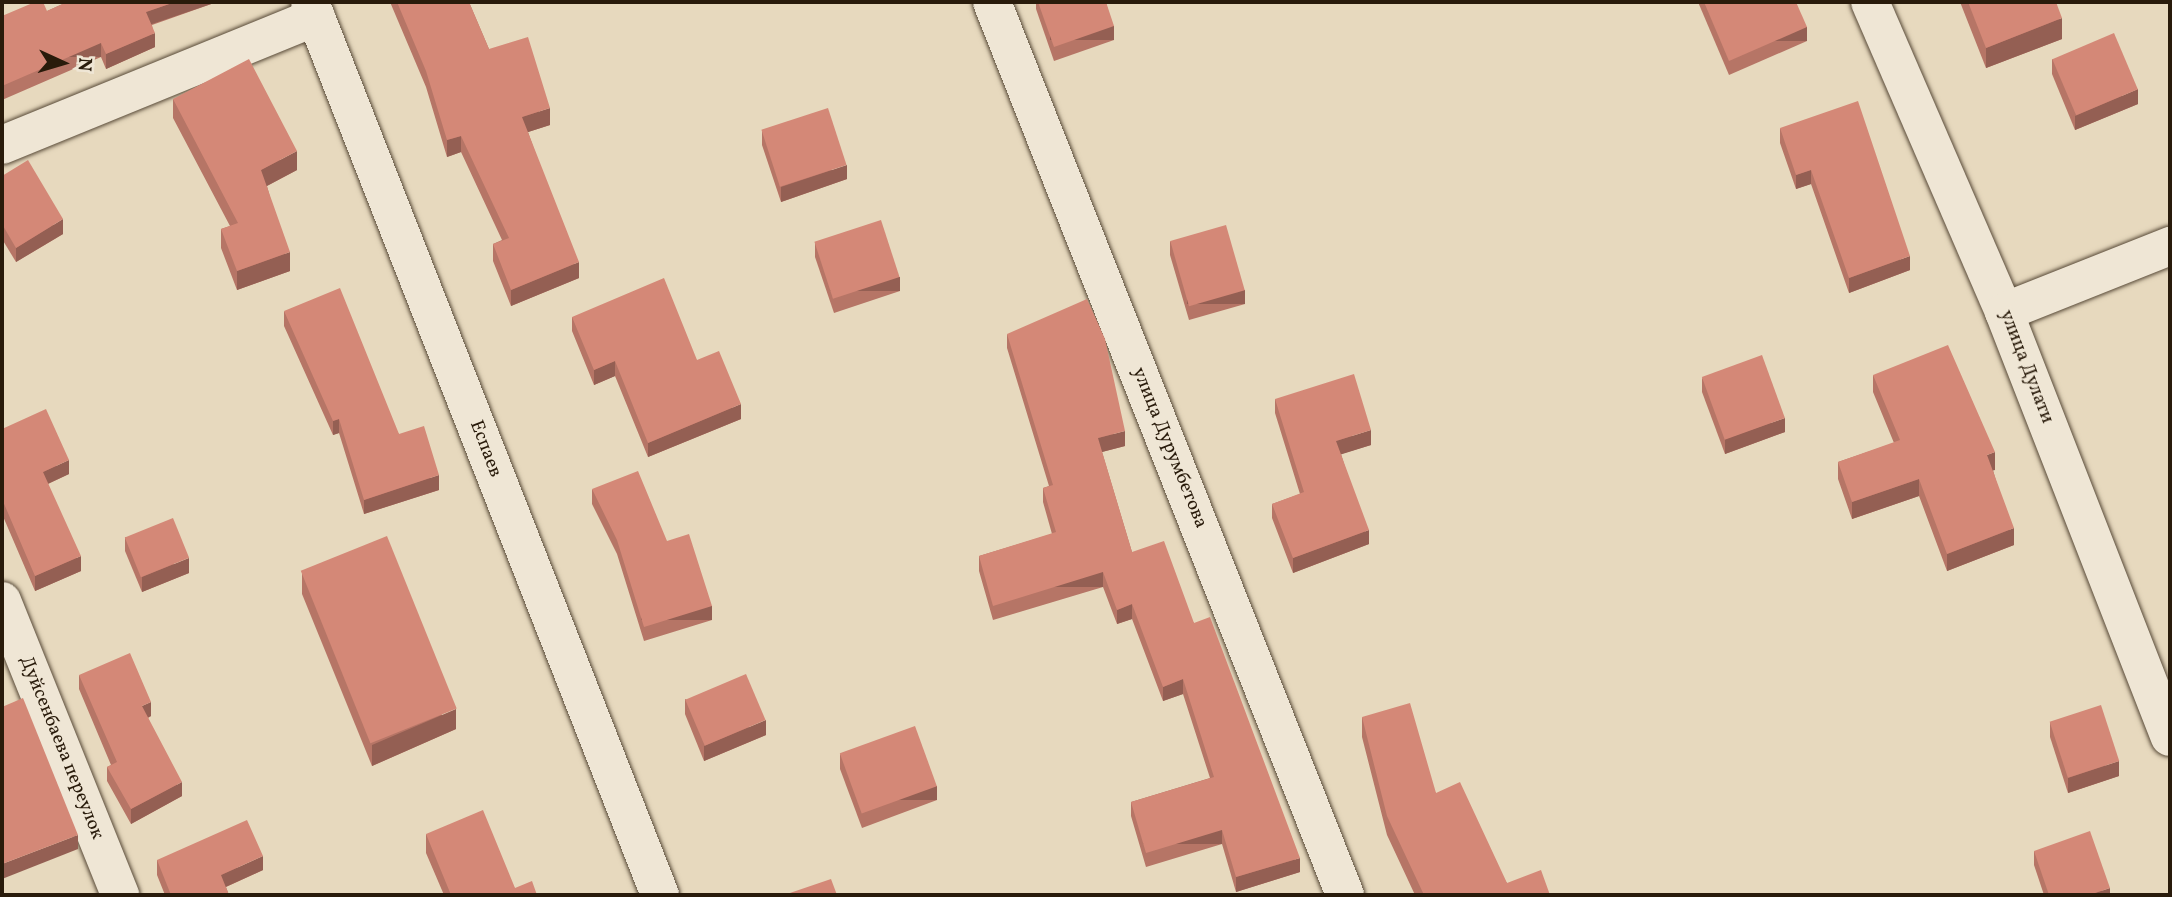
<!DOCTYPE html>
<meta charset="utf-8">
<style>
body{margin:0}
#map{position:relative;width:2172px;height:897px;overflow:hidden;background:#e7d9be;font-family:Vollkorn,serif}
div>[style]{position:absolute}
[style*='--x']{left:calc(var(--x)*1px);top:calc(var(--y)*1px);width:calc(var(--w)*1px);rotate:calc(var(--a)*1deg)}
.roads{filter:drop-shadow(0 0 2px #584a38) drop-shadow(0 0 2px #584a38)}
.minor>*{height:38px;margin:-19px;padding:0 19px;transform-origin:19px;border-radius:19px;background:#efe6d5}
.tertiary>*{height:38px;margin:-19px;padding:0 19px;transform-origin:19px;border-radius:19px;background:#efe6d5}
.wall>*{inset:0;background:#b67566}
.shaded-wall>*{inset:0;background:#945f53;transform-origin:0 0}
.building>*{inset:0;background:#d48877;transform-origin:0 0}
span{translate:-50% -50%;white-space:nowrap;text-align:center;line-height:1.15;-webkit-text-stroke:5px #efe6d5;paint-order:stroke}
.street-label{font-size:19px;color:#291b0b}
.frame{position:absolute;inset:0;border:4px solid #291b0b;pointer-events:none}
.north{position:absolute;left:28px;top:28px;width:70px;height:70px;-webkit-text-stroke:5px #efe6d5;paint-order:stroke;rotate:94deg;font-size:19px;font-weight:700;line-height:28px;text-align:center;color:#291b0b}
.north::after{content:'';display:block;margin:auto;width:24px;height:32px;background:#291b0b;clip-path:polygon(50% 0,100% 100%,50% 72%,0 100%)}
</style>
<div id="map">
<div class="roads">
<div class="minor">
<div style="--x:992;--y:2;--w:960;--a:68.43"></div>
<div style="--x:1870;--y:2;--w:338;--a:66.6"></div>
<div style="--x:2004;--y:312;--w:456;--a:68.7"></div>
<div style="--x:2;--y:145;--w:339;--a:-22.2"></div>
<div style="--x:2004;--y:312;--w:179;--a:-21.7"></div>
<div style="--x:2;--y:601;--w:317;--a:68.1"></div>
</div>
<div class="tertiary">
<div style="--x:310;--y:2;--w:959;--a:68.6"></div>
</div>
</div>
<div class="wall">
<div style="clip-path:polygon(67px 2px,217px 2px,152px 25px,155px 47px,106px 69px,101px 57px,2px 100px,2px 16px,47px 11px)"></div>
<div style="clip-path:polygon(390px 2px,469px 2px,489px 49px,550px 125px,528px 132px,579px 278px,511px 306px,493px 261px,493px 244px,502px 240px,461px 152px,447px 157px,426px 87px)"></div>
<div style="clip-path:polygon(1036px 2px,1106px 2px,1114px 40px,1054px 61px,1036px 9px)"></div>
<div style="clip-path:polygon(1698px 2px,1796px 2px,1807px 41px,1729px 75px)"></div>
<div style="clip-path:polygon(1960px 2px,2056px 2px,2062px 39px,1986px 68px)"></div>
<div style="clip-path:polygon(2052px 59px,2138px 104px,2075px 130px,2052px 74px)"></div>
<div style="clip-path:polygon(173px 99px,297px 170px,267px 186px,290px 271px,237px 290px,221px 248px,221px 229px,230px 226px,173px 118px)"></div>
<div style="clip-path:polygon(1780px 128px,1910px 270px,1849px 293px,1811px 184px,1796px 189px,1780px 143px)"></div>
<div style="clip-path:polygon(762px 131px,847px 179px,781px 202px,762px 145px)"></div>
<div style="clip-path:polygon(2px 176px,63px 234px,16px 262px,2px 239px)"></div>
<div style="clip-path:polygon(1170px 241px,1245px 304px,1189px 320px,1170px 255px)"></div>
<div style="clip-path:polygon(815px 242px,900px 291px,834px 313px,815px 257px)"></div>
<div style="clip-path:polygon(284px 311px,399px 434px,439px 490px,364px 514px,339px 433px,333px 435px,284px 326px)"></div>
<div style="clip-path:polygon(572px 317px,697px 360px,741px 419px,648px 457px,615px 376px,594px 385px,572px 331px)"></div>
<div style="clip-path:polygon(1007px 334px,1125px 446px,1102px 452px,1132px 552px,1194px 623px,1300px 872px,1236px 892px,1222px 844px,1146px 867px,1131px 816px,1131px 802px,1210px 778px,1183px 694px,1163px 701px,1132px 619px,1117px 624px,1103px 587px,993px 620px,979px 571px,979px 556px,1052px 534px,1043px 502px,1043px 488px,1049px 486px,1007px 348px)"></div>
<div style="clip-path:polygon(1873px 375px,1995px 470px,1993px 470px,2014px 545px,1947px 571px,1919px 496px,1852px 519px,1838px 479px,1838px 462px,1894px 443px,1873px 392px)"></div>
<div style="clip-path:polygon(1702px 378px,1785px 432px,1725px 454px,1702px 392px)"></div>
<div style="clip-path:polygon(1275px 399px,1371px 445px,1341px 454px,1369px 544px,1293px 573px,1272px 518px,1272px 504px,1300px 494px,1275px 413px)"></div>
<div style="clip-path:polygon(2px 429px,69px 474px,48px 484px,81px 571px,35px 591px,2px 514px)"></div>
<div style="clip-path:polygon(592px 489px,712px 620px,644px 641px,617px 554px,592px 504px)"></div>
<div style="clip-path:polygon(125px 537px,189px 573px,142px 592px,125px 551px)"></div>
<div style="clip-path:polygon(302px 573px,456px 729px,372px 766px,302px 594px)"></div>
<div style="clip-path:polygon(79px 675px,151px 716px,148px 718px,182px 796px,131px 824px,107px 781px,107px 767px,111px 765px,79px 689px)"></div>
<div style="clip-path:polygon(685px 699px,766px 735px,704px 761px,685px 714px)"></div>
<div style="clip-path:polygon(1362px 717px,1436px 793px,1507px 883px,1550px 895px,1415px 895px,1387px 835px,1362px 737px)"></div>
<div style="clip-path:polygon(2050px 722px,2119px 776px,2068px 793px,2050px 737px)"></div>
<div style="clip-path:polygon(840px 754px,937px 800px,862px 828px,840px 769px)"></div>
<div style="clip-path:polygon(426px 834px,515px 888px,537px 895px,444px 895px,426px 853px)"></div>
<div style="clip-path:polygon(2034px 851px,2110px 895px,2044px 895px,2034px 865px)"></div>
<div style="clip-path:polygon(157px 860px,263px 870px,226px 887px,229px 895px,165px 895px,157px 875px)"></div>
</div>
<div class="shaded-wall">
<div style="clip-path:polygon(175px 2px,217px 2px,146px 26px,146px 12px)"></div>
<div style="clip-path:polygon(2062px 18px,2062px 39px,1986px 68px,1986px 48px)"></div>
<div style="left:1114px;top:26px;width:14px;height:64px;rotate:90deg"></div>
<div style="left:1807px;top:27px;width:14px;height:85px;rotate:90deg"></div>
<div style="clip-path:polygon(155px 33px,155px 47px,106px 69px,106px 54px)"></div>
<div style="left:101px;top:43px;width:14px;height:108px;rotate:90deg"></div>
<div style="clip-path:polygon(2138px 89px,2138px 104px,2075px 130px,2075px 116px)"></div>
<div style="clip-path:polygon(550px 108px,550px 125px,522px 134px,522px 117px)"></div>
<div style="clip-path:polygon(461px 136px,461px 152px,447px 157px,447px 140px)"></div>
<div style="clip-path:polygon(297px 151px,297px 170px,261px 189px,261px 170px)"></div>
<div style="clip-path:polygon(847px 165px,847px 179px,781px 202px,781px 187px)"></div>
<div style="clip-path:polygon(1811px 170px,1811px 184px,1796px 189px,1796px 175px)"></div>
<div style="clip-path:polygon(63px 219px,63px 234px,16px 262px,16px 248px)"></div>
<div style="clip-path:polygon(290px 252px,290px 271px,237px 290px,237px 271px)"></div>
<div style="clip-path:polygon(1910px 256px,1910px 270px,1849px 293px,1849px 278px)"></div>
<div style="clip-path:polygon(579px 262px,579px 278px,511px 306px,511px 290px)"></div>
<div style="left:900px;top:277px;width:14px;height:70px;rotate:90deg"></div>
<div style="left:1245px;top:290px;width:14px;height:58px;rotate:90deg"></div>
<div style="clip-path:polygon(615px 361px,615px 376px,594px 385px,594px 370px)"></div>
<div style="clip-path:polygon(741px 404px,741px 419px,648px 457px,648px 443px)"></div>
<div style="clip-path:polygon(1785px 418px,1785px 432px,1725px 454px,1725px 439px)"></div>
<div style="clip-path:polygon(339px 419px,339px 433px,333px 435px,333px 421px)"></div>
<div style="clip-path:polygon(1371px 430px,1371px 445px,1336px 456px,1336px 441px)"></div>
<div style="clip-path:polygon(1125px 431px,1125px 446px,1098px 453px,1098px 438px)"></div>
<div style="clip-path:polygon(1995px 452px,1995px 470px,1987px 472px,1987px 455px)"></div>
<div style="clip-path:polygon(69px 460px,69px 474px,43px 486px,43px 472px)"></div>
<div style="clip-path:polygon(439px 475px,439px 490px,364px 514px,364px 500px)"></div>
<div style="clip-path:polygon(1919px 479px,1919px 496px,1852px 519px,1852px 502px)"></div>
<div style="clip-path:polygon(2014px 528px,2014px 545px,1947px 571px,1947px 554px)"></div>
<div style="clip-path:polygon(1369px 530px,1369px 544px,1293px 573px,1293px 558px)"></div>
<div style="clip-path:polygon(81px 556px,81px 571px,35px 591px,35px 576px)"></div>
<div style="clip-path:polygon(189px 558px,189px 573px,142px 592px,142px 577px)"></div>
<div style="left:1103px;top:572px;width:15px;height:115px;rotate:90deg"></div>
<div style="clip-path:polygon(1132px 604px,1132px 619px,1117px 624px,1117px 610px)"></div>
<div style="left:712px;top:606px;width:14px;height:71px;rotate:90deg"></div>
<div style="clip-path:polygon(1183px 679px,1183px 694px,1163px 701px,1163px 687px)"></div>
<div style="clip-path:polygon(151px 702px,151px 716px,142px 720px,142px 706px)"></div>
<div style="clip-path:polygon(456px 709px,456px 729px,372px 766px,372px 745px)"></div>
<div style="clip-path:polygon(766px 720px,766px 735px,704px 761px,704px 746px)"></div>
<div style="clip-path:polygon(2119px 761px,2119px 776px,2068px 793px,2068px 778px)"></div>
<div style="clip-path:polygon(182px 782px,182px 796px,131px 824px,131px 809px)"></div>
<div style="left:937px;top:786px;width:14px;height:80px;rotate:90deg"></div>
<div style="left:1222px;top:830px;width:14px;height:79px;rotate:90deg"></div>
<div style="clip-path:polygon(78px 835px,78px 849px,2px 879px,2px 864px)"></div>
<div style="clip-path:polygon(263px 856px,263px 870px,221px 889px,221px 875px)"></div>
<div style="clip-path:polygon(1300px 858px,1300px 872px,1236px 892px,1236px 877px)"></div>
<div style="clip-path:polygon(2110px 888px,2110px 895px,2089px 895px)"></div>
</div>
<div class="building">
<div style="clip-path:polygon(35px 2px,43px 2px,47px 11px,67px 2px,175px 2px,146px 12px,155px 33px,106px 54px,101px 43px,2px 86px,2px 16px)"></div>
<div style="clip-path:polygon(397px 2px,469px 2px,489px 49px,528px 37px,550px 108px,522px 117px,579px 262px,511px 290px,493px 244px,509px 238px,461px 136px,447px 140px,426px 71px)"></div>
<div style="clip-path:polygon(1038px 2px,1106px 2px,1114px 26px,1054px 47px)"></div>
<div style="clip-path:polygon(1704px 2px,1796px 2px,1807px 27px,1729px 61px)"></div>
<div style="clip-path:polygon(1968px 2px,2056px 2px,2062px 18px,1986px 48px)"></div>
<div style="left:2114px;top:33px;width:61px;height:67px;rotate:67deg"></div>
<div style="clip-path:polygon(249px 59px,297px 151px,261px 170px,290px 252px,237px 271px,221px 229px,238px 223px,173px 99px)"></div>
<div style="clip-path:polygon(1858px 101px,1910px 256px,1849px 278px,1811px 170px,1796px 175px,1780px 128px)"></div>
<div style="left:828px;top:108px;width:60px;height:70px;rotate:72deg"></div>
<div style="clip-path:polygon(28px 160px,63px 219px,16px 248px,2px 224px,2px 176px)"></div>
<div style="left:881px;top:220px;width:60px;height:70px;rotate:72deg"></div>
<div style="left:1226px;top:225px;width:68px;height:58px;rotate:74deg"></div>
<div style="clip-path:polygon(664px 278px,697px 360px,719px 351px,741px 404px,648px 443px,615px 361px,594px 370px,572px 317px)"></div>
<div style="clip-path:polygon(340px 288px,399px 434px,424px 426px,439px 475px,364px 500px,339px 419px,333px 421px,284px 311px)"></div>
<div style="clip-path:polygon(1087px 299px,1105px 339px,1125px 431px,1098px 438px,1132px 552px,1164px 541px,1194px 623px,1210px 617px,1300px 858px,1236px 877px,1222px 830px,1146px 853px,1131px 802px,1214px 777px,1183px 679px,1163px 687px,1132px 604px,1117px 610px,1103px 572px,993px 606px,979px 556px,1056px 532px,1043px 488px,1053px 485px,1007px 334px)"></div>
<div style="clip-path:polygon(1948px 345px,1995px 452px,1987px 455px,2014px 528px,1947px 554px,1919px 479px,1852px 502px,1838px 462px,1900px 440px,1873px 375px)"></div>
<div style="left:1762px;top:355px;width:67px;height:64px;rotate:70deg"></div>
<div style="clip-path:polygon(1354px 374px,1371px 430px,1336px 441px,1369px 530px,1293px 558px,1272px 504px,1304px 492px,1275px 399px)"></div>
<div style="clip-path:polygon(46px 409px,69px 460px,43px 472px,81px 556px,35px 576px,2px 499px,2px 429px)"></div>
<div style="clip-path:polygon(638px 471px,667px 541px,689px 534px,712px 606px,644px 627px,617px 540px,592px 489px)"></div>
<div style="left:173px;top:518px;width:43px;height:52px;rotate:68deg"></div>
<div style="left:387px;top:536px;width:186px;height:93px;rotate:68deg"></div>
<div style="clip-path:polygon(130px 653px,151px 702px,142px 706px,182px 782px,131px 809px,107px 767px,117px 762px,79px 675px)"></div>
<div style="left:746px;top:674px;width:50px;height:66px;rotate:67deg"></div>
<div style="clip-path:polygon(23px 698px,78px 835px,2px 864px,2px 707px)"></div>
<div style="clip-path:polygon(1410px 703px,1436px 793px,1460px 782px,1507px 883px,1541px 870px,1550px 895px,1424px 895px,1387px 816px,1362px 717px)"></div>
<div style="left:2101px;top:705px;width:59px;height:54px;rotate:72deg"></div>
<div style="left:915px;top:726px;width:64px;height:80px;rotate:70deg"></div>
<div style="clip-path:polygon(483px 810px,515px 888px,532px 881px,537px 895px,451px 895px,426px 834px)"></div>
<div style="clip-path:polygon(247px 820px,263px 856px,221px 875px,229px 895px,171px 895px,157px 860px)"></div>
<div style="clip-path:polygon(2090px 831px,2110px 888px,2089px 895px,2049px 895px,2034px 851px)"></div>
<div style="clip-path:polygon(831px 879px,837px 895px,784px 895px)"></div>
</div>
<div class="street-label">
<span style="left:2026px;top:367px;rotate:69deg">улица Дулати</span>
<span style="left:1169px;top:448px;rotate:68deg">улица Дурумбетова</span>
<span style="left:485px;top:449px;rotate:69deg">Еспаев</span>
<span style="left:61px;top:748px;rotate:68deg">Дуйсенбаева переулок</span>
</div>
<div class="frame"></div>
<div class="north">N</div>
</div>
